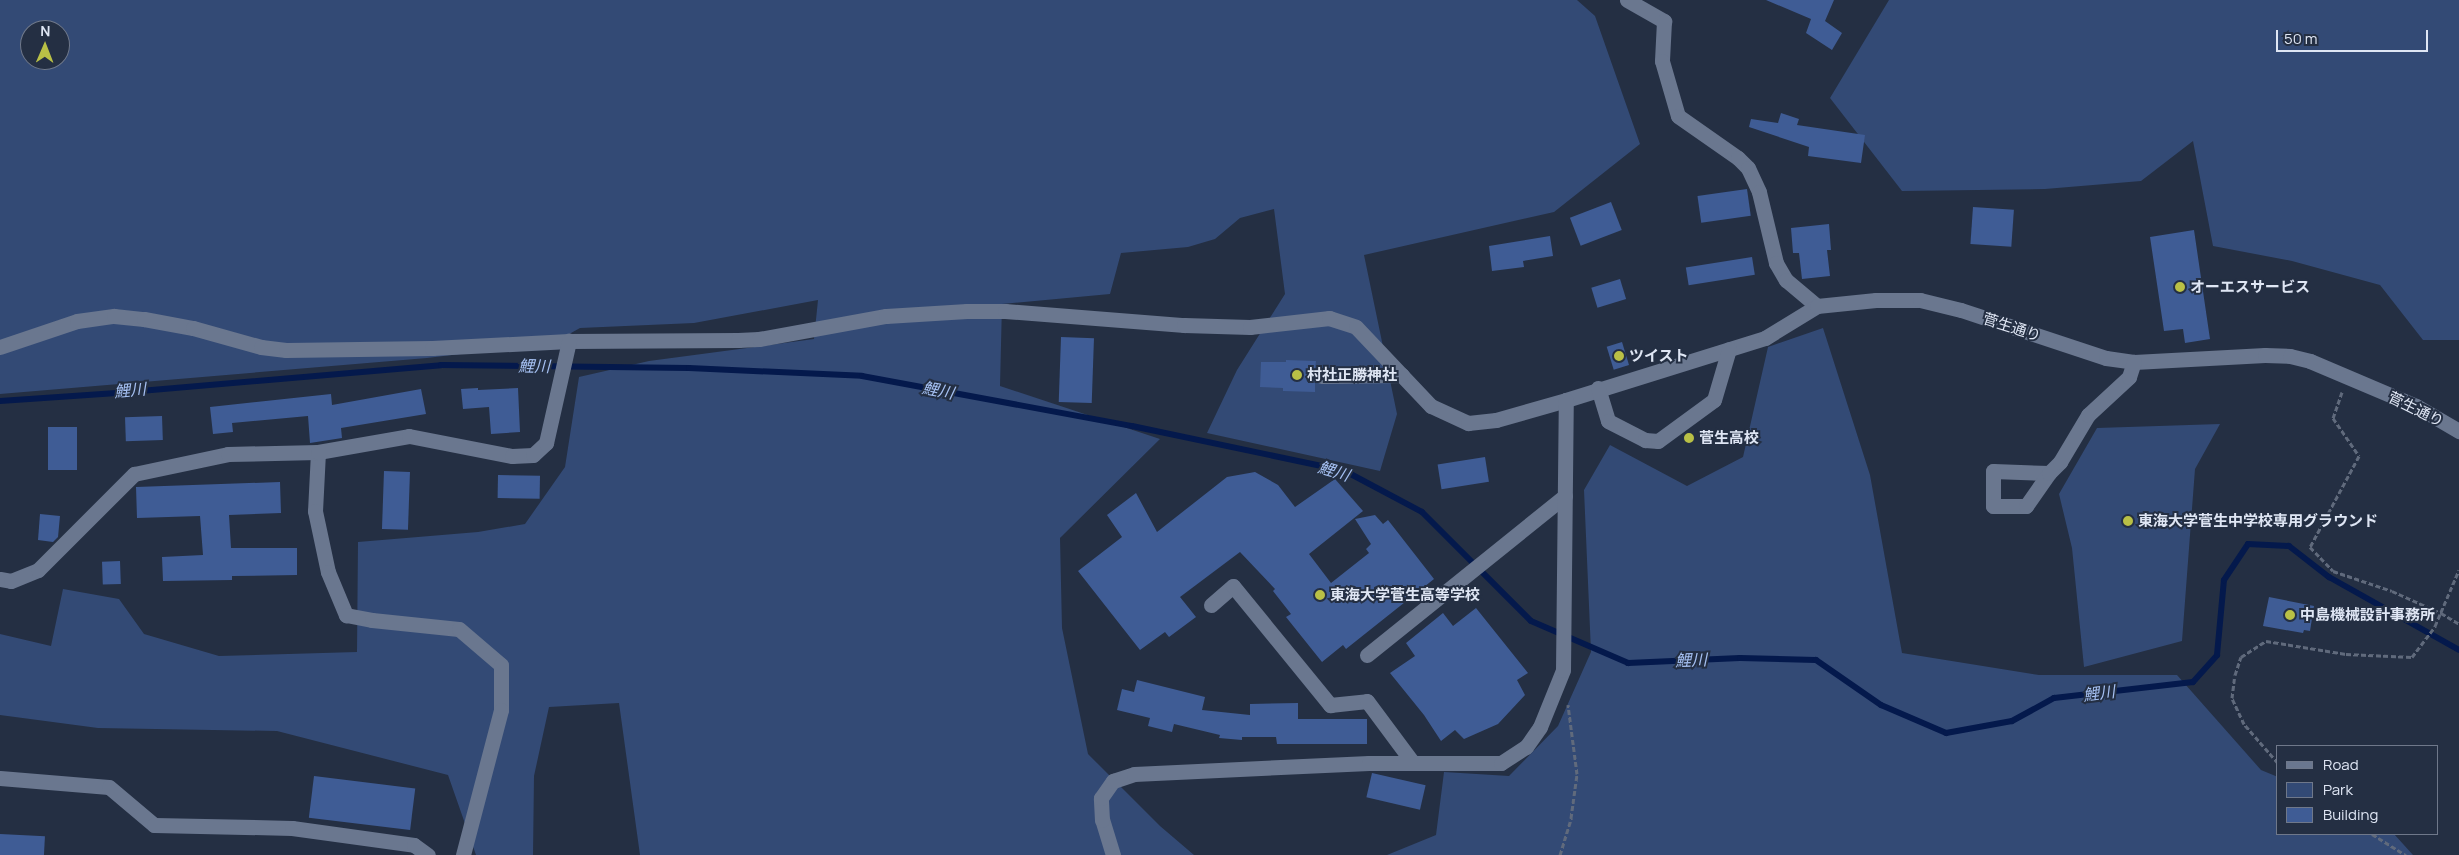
<!DOCTYPE html>
<meta charset="utf-8">
<style>
body{margin:0}
#map{position:relative;width:2459px;height:855px;overflow:hidden;background:#242f43;font-family:Manrope,"Noto Sans JP",sans-serif}
div>[style]{position:absolute}
[style*='--x']{left:calc(var(--x)*1px);top:calc(var(--y)*1px);width:calc(var(--w)*1px);rotate:calc(var(--a)*1deg)}
.green>*{inset:0;background:#334a75}
.stream>*{height:6px;margin:-3px;padding:0 3px;transform-origin:3px;border-radius:3px;background:#04194c}
.building>*{inset:0;background:#3f5c95;transform-origin:0 0}
.path>*{height:3px;margin-top:-1.5px;transform-origin:0;background:repeating-linear-gradient(90deg,#606a7c 0 5px,transparent 0 7.5px)}
.minor>*{height:15px;margin:-7.5px;padding:0 7.5px;transform-origin:7.5px;border-radius:7.5px;background:#6a778f}
.dots>*{width:14px;height:14px;translate:-50% -50%;box-sizing:border-box;border:2px solid #242f43;border-radius:50%}
span{translate:-50% -50%;white-space:nowrap;text-align:center;line-height:1.15;-webkit-text-stroke:4px #242f43;paint-order:stroke}
.poi-label{font-size:15px;color:#dfe6f4;font-weight:700}
.left{translate:0 -50%;text-align:left}
.street-label{font-size:15px;color:#dfe6f4}
.water-label{font-size:16px;color:#a5c0f2;font-style:italic}
.legend{position:absolute;left:2276px;top:745px;width:162px;height:90px;box-sizing:border-box;background:#242f43;border:1px solid #6f788a;margin:0;padding:6px 9px;list-style:none;font-size:15px;color:#dfe6f4}
.legend li{display:flex;align-items:center;gap:10px;height:25px}
.legend b{width:25px;border:1px solid #6f788a}
.north{position:absolute;left:20px;top:20px;width:50px;height:50px;box-sizing:border-box;background:#242f43;border:1px solid #6f788a;border-radius:50%;rotate:1deg;font-size:14px;font-weight:700;line-height:20px;text-align:center;color:#dfe6f4}
.north::after{content:'';display:block;margin:auto;width:18px;height:22px;background:#b9c046;clip-path:polygon(50% 0,100% 100%,50% 72%,0 100%)}
.scale{position:absolute;left:2276px;top:30px;width:152px;height:22px;box-sizing:border-box;border:2px solid #dfe6f4;border-top:0;padding-left:6px;font-size:15px;line-height:18px;white-space:nowrap;color:#dfe6f4;-webkit-text-stroke:4px #242f43;paint-order:stroke}
</style>
<div id="map">
<div class="green">
<div style="clip-path:polygon(evenodd,0 0,1577px 0,1595px 16px,1640px 144px,1554px 212px,1364px 255px,1397px 414px,1380px 471px,1207px 433px,1237px 370px,1285px 294px,1274px 209px,1240px 218px,1215px 239px,1188px 247px,1121px 253px,1110px 294px,1002px 304px,1000px 386px,1160px 439px,1060px 538px,1062px 628px,1088px 754px,1160px 826px,1194px 855px,640px 855px,619px 703px,549px 707px,534px 776px,533px 855px,476px 855px,448px 775px,277px 731px,98px 728px,0 715px,0 634px,51px 646px,63px 589px,119px 599px,144px 634px,219px 656px,357px 652px,358px 542px,478px 532px,525px 524px,565px 467px,579px 377px,649px 361px,814px 339px,818px 300px,694px 323px,580px 328px,553px 343px,427px 358px,0 394px,0 0,30px 30px,60px 30px,60px 60px,30px 60px,30px 30px)"></div>
<div style="clip-path:polygon(1889px 0,2459px 0,2459px 340px,2423px 340px,2380px 285px,2292px 261px,2213px 246px,2193px 141px,2141px 181px,2045px 189px,1902px 191px,1830px 98px)"></div>
<div style="clip-path:polygon(1823px 328px,1870px 475px,1902px 653px,2039px 675px,2177px 675px,2261px 770px,2278px 777px,2278px 834px,2394px 834px,2413px 855px,1387px 855px,1436px 835px,1444px 772px,1509px 776px,1558px 726px,1591px 652px,1584px 490px,1610px 445px,1687px 486px,1743px 457px,1768px 347px)"></div>
<div style="clip-path:polygon(2220px 424px,2195px 469px,2182px 641px,2084px 667px,2072px 548px,2059px 494px,2097px 428px)"></div>
</div>
<div class="stream">
<div style="--x:0;--y:401;--w:117;--a:-3.9"></div>
<div style="--x:117;--y:393;--w:325;--a:-4.9"></div>
<div style="--x:441;--y:365;--w:248;--a:0.7"></div>
<div style="--x:689;--y:368;--w:173;--a:2.6"></div>
<div style="--x:862;--y:376;--w:275;--a:10.5"></div>
<div style="--x:1132;--y:426;--w:218;--a:11.9"></div>
<div style="--x:1345;--y:471;--w:87;--a:28"></div>
<div style="--x:1422;--y:512;--w:154;--a:45"></div>
<div style="--x:1531;--y:621;--w:106;--a:23.4"></div>
<div style="--x:1628;--y:663;--w:112;--a:-2.6"></div>
<div style="--x:1740;--y:658;--w:76;--a:1.5"></div>
<div style="--x:1816;--y:660;--w:79;--a:34.7"></div>
<div style="--x:1881;--y:705;--w:71;--a:23.3"></div>
<div style="--x:1946;--y:733;--w:67;--a:-10.3"></div>
<div style="--x:2012;--y:721;--w:48;--a:-28.7"></div>
<div style="--x:2054;--y:698;--w:140;--a:-6.6"></div>
<div style="--x:2193;--y:682;--w:36;--a:-48"></div>
<div style="--x:2217;--y:655;--w:75;--a:-84.7"></div>
<div style="--x:2224;--y:580;--w:43;--a:-56.3"></div>
<div style="--x:2248;--y:544;--w:41;--a:2.8"></div>
<div style="--x:2289;--y:546;--w:51;--a:37.8"></div>
<div style="--x:2329;--y:577;--w:149;--a:29.3"></div>
</div>
<div class="building">
<div style="clip-path:polygon(1766px 0,1834px 0,1825px 21px,1842px 33px,1832px 50px,1806px 33px,1811px 19px)"></div>
<div style="clip-path:polygon(1781px 113px,1799px 119px,1797px 125px,1865px 135px,1861px 163px,1808px 156px,1809px 147px,1749px 127px,1751px 119px,1778px 123px)"></div>
<div style="left:1747px;top:189px;width:27px;height:50px;rotate:82deg"></div>
<div style="left:1611px;top:202px;width:30px;height:44px;rotate:69deg"></div>
<div style="left:1973px;top:207px;width:41px;height:37px;rotate:4deg"></div>
<div style="clip-path:polygon(1829px 224px,1831px 250px,1827px 250px,1830px 276px,1802px 279px,1799px 253px,1793px 253px,1791px 228px)"></div>
<div style="clip-path:polygon(2194px 230px,2210px 339px,2185px 343px,2183px 329px,2164px 331px,2150px 237px)"></div>
<div style="clip-path:polygon(1550px 236px,1553px 256px,1523px 261px,1524px 267px,1492px 271px,1489px 246px)"></div>
<div style="left:1752px;top:257px;width:18px;height:67px;rotate:81deg"></div>
<div style="left:1620px;top:279px;width:21px;height:30px;rotate:73deg"></div>
<div style="left:1061px;top:337px;width:33px;height:65px;rotate:2deg"></div>
<div style="left:1622px;top:342px;width:24px;height:16px;rotate:73deg"></div>
<div style="clip-path:polygon(1286px 360px,1316px 361px,1315px 369px,1312px 376px,1315px 383px,1315px 392px,1283px 391px,1283px 388px,1260px 387px,1261px 362px,1286px 362px)"></div>
<div style="clip-path:polygon(478px 388px,478px 390px,518px 388px,520px 432px,491px 434px,489px 407px,463px 409px,461px 389px)"></div>
<div style="clip-path:polygon(421px 389px,426px 414px,341px 428px,342px 438px,310px 443px,308px 416px,232px 423px,233px 432px,213px 434px,210px 407px,331px 394px,332px 405px)"></div>
<div style="left:162px;top:416px;width:24px;height:37px;rotate:88deg"></div>
<div style="left:77px;top:427px;width:43px;height:29px;rotate:90deg"></div>
<div style="left:1485px;top:457px;width:25px;height:48px;rotate:81deg"></div>
<div style="left:384px;top:471px;width:26px;height:58px;rotate:2deg"></div>
<div style="clip-path:polygon(1255px 472px,1278px 485px,1295px 507px,1335px 479px,1363px 511px,1309px 554px,1331px 583px,1369px 553px,1366px 549px,1371px 544px,1355px 519px,1375px 515px,1383px 524px,1388px 520px,1434px 579px,1346px 649px,1343px 645px,1322px 662px,1286px 617px,1291px 614px,1273px 591px,1275px 589px,1240px 552px,1180px 597px,1196px 617px,1169px 637px,1165px 632px,1140px 650px,1078px 571px,1122px 537px,1107px 515px,1136px 493px,1157px 532px,1227px 477px)"></div>
<div style="left:498px;top:475px;width:42px;height:23px;rotate:1deg"></div>
<div style="clip-path:polygon(280px 482px,281px 513px,229px 515px,231px 548px,297px 548px,297px 575px,232px 576px,232px 580px,163px 581px,162px 557px,203px 555px,200px 516px,137px 518px,136px 487px)"></div>
<div style="clip-path:polygon(40px 514px,60px 516px,58px 537px,53px 542px,38px 540px)"></div>
<div style="left:120px;top:561px;width:23px;height:18px;rotate:88deg"></div>
<div style="clip-path:polygon(2269px 597px,2314px 606px,2310px 631px,2304px 630px,2303px 633px,2263px 626px)"></div>
<div style="clip-path:polygon(1476px 608px,1528px 673px,1517px 680px,1525px 695px,1498px 724px,1464px 739px,1455px 730px,1441px 741px,1424px 715px,1390px 673px,1415px 656px,1406px 643px,1443px 613px,1453px 626px)"></div>
<div style="clip-path:polygon(1137px 680px,1205px 697px,1202px 710px,1250px 715px,1250px 704px,1298px 703px,1298px 719px,1367px 719px,1367px 744px,1277px 744px,1276px 737px,1242px 737px,1242px 740px,1219px 738px,1220px 735px,1174px 724px,1172px 732px,1148px 726px,1150px 718px,1117px 710px,1122px 689px,1134px 692px)"></div>
<div style="left:1372px;top:773px;width:55px;height:25px;rotate:13deg"></div>
<div style="left:314px;top:776px;width:102px;height:42px;rotate:7deg"></div>
<div style="left:0;top:834px;width:45px;height:21px;rotate:3deg"></div>
</div>
<div class="path">
<div style="--x:2342;--y:392;--w:28;--a:109"></div>
<div style="--x:2333;--y:418;--w:46;--a:55.6"></div>
<div style="--x:2359;--y:456;--w:103;--a:118.3"></div>
<div style="--x:2310;--y:547;--w:33;--a:46"></div>
<div style="--x:2333;--y:571;--w:62;--a:18.7"></div>
<div style="--x:2392;--y:591;--w:54;--a:24.2"></div>
<div style="--x:2441;--y:613;--w:21;--a:31"></div>
<div style="--x:2278;--y:763;--w:52;--a:-131.1"></div>
<div style="--x:2244;--y:724;--w:29;--a:-115"></div>
<div style="--x:2232;--y:698;--w:23;--a:-83"></div>
<div style="--x:2235;--y:675;--w:19;--a:-72"></div>
<div style="--x:2241;--y:657;--w:30;--a:-33"></div>
<div style="--x:2266;--y:641;--w:81;--a:9.2"></div>
<div style="--x:2346;--y:654;--w:66;--a:2.6"></div>
<div style="--x:2412;--y:657;--w:39;--a:-53"></div>
<div style="--x:2435;--y:626;--w:61;--a:-66.8"></div>
<div style="--x:2372;--y:834;--w:40;--a:32"></div>
<div style="--x:1560;--y:855;--w:39;--a:-73"></div>
<div style="--x:1571;--y:818;--w:44;--a:-82.2"></div>
<div style="--x:1577;--y:774;--w:70;--a:-97.4"></div>
</div>
<div class="minor">
<div style="--x:1627;--y:0;--w:43;--a:29.6"></div>
<div style="--x:1664;--y:21;--w:40;--a:92.9"></div>
<div style="--x:1662;--y:61;--w:57;--a:73.8"></div>
<div style="--x:1678;--y:116;--w:73;--a:35"></div>
<div style="--x:1738;--y:158;--w:14;--a:45"></div>
<div style="--x:1748;--y:168;--w:26;--a:65"></div>
<div style="--x:1759;--y:192;--w:73;--a:76.5"></div>
<div style="--x:1776;--y:263;--w:20;--a:60"></div>
<div style="--x:1786;--y:280;--w:40;--a:40"></div>
<div style="--x:0;--y:347;--w:81;--a:-18.7"></div>
<div style="--x:77;--y:321;--w:37;--a:-8"></div>
<div style="--x:114;--y:316;--w:30;--a:6"></div>
<div style="--x:144;--y:319;--w:50;--a:10.4"></div>
<div style="--x:193;--y:328;--w:71;--a:15.6"></div>
<div style="--x:261;--y:347;--w:25;--a:7"></div>
<div style="--x:286;--y:350;--w:146;--a:-0.8"></div>
<div style="--x:432;--y:348;--w:137;--a:-2.9"></div>
<div style="--x:569;--y:341;--w:169;--a:-0.3"></div>
<div style="--x:738;--y:340;--w:21;--a:-3"></div>
<div style="--x:759;--y:339;--w:129;--a:-10.3"></div>
<div style="--x:886;--y:316;--w:81;--a:-3.5"></div>
<div style="--x:967;--y:311;--w:38;--a:0"></div>
<div style="--x:1005;--y:311;--w:180;--a:4.5"></div>
<div style="--x:1184;--y:325;--w:66;--a:1.7"></div>
<div style="--x:1250;--y:327;--w:80;--a:-6.5"></div>
<div style="--x:1329;--y:318;--w:28;--a:18"></div>
<div style="--x:1356;--y:327;--w:109;--a:46.5"></div>
<div style="--x:1431;--y:406;--w:41;--a:24.7"></div>
<div style="--x:1468;--y:423;--w:28;--a:-6"></div>
<div style="--x:1496;--y:420;--w:73;--a:-15.9"></div>
<div style="--x:1566;--y:400;--w:208;--a:-17.3"></div>
<div style="--x:1765;--y:338;--w:61;--a:-31.6"></div>
<div style="--x:1817;--y:306;--w:59;--a:-5.8"></div>
<div style="--x:1876;--y:300;--w:44;--a:0"></div>
<div style="--x:1920;--y:300;--w:42;--a:13.7"></div>
<div style="--x:1961;--y:310;--w:153;--a:18.3"></div>
<div style="--x:2106;--y:358;--w:28;--a:8"></div>
<div style="--x:2134;--y:362;--w:131;--a:-3.1"></div>
<div style="--x:2265;--y:355;--w:25;--a:2"></div>
<div style="--x:2290;--y:356;--w:21;--a:14"></div>
<div style="--x:2310;--y:361;--w:115;--a:23"></div>
<div style="--x:2416;--y:406;--w:50;--a:30.2"></div>
<div style="--x:1321;--y:376;--w:81;--a:-0.7"></div>
<div style="--x:1598;--y:388;--w:34;--a:73"></div>
<div style="--x:1608;--y:421;--w:42;--a:27.2"></div>
<div style="--x:1645;--y:440;--w:13;--a:4"></div>
<div style="--x:1658;--y:441;--w:69;--a:-36.2"></div>
<div style="--x:1714;--y:400;--w:53;--a:-73.6"></div>
<div style="--x:318;--y:452;--w:59;--a:92.9"></div>
<div style="--x:315;--y:511;--w:62;--a:78"></div>
<div style="--x:328;--y:572;--w:47;--a:67.3"></div>
<div style="--x:346;--y:615;--w:26;--a:11"></div>
<div style="--x:372;--y:620;--w:87;--a:5.9"></div>
<div style="--x:459;--y:629;--w:55;--a:40.6"></div>
<div style="--x:501;--y:665;--w:45;--a:90"></div>
<div style="--x:501;--y:710;--w:150;--a:104.7"></div>
<div style="--x:2049;--y:473;--w:56;--a:-178"></div>
<div style="--x:1993;--y:471;--w:35;--a:90"></div>
<div style="--x:1993;--y:506;--w:33;--a:0"></div>
<div style="--x:2026;--y:506;--w:40;--a:-55.1"></div>
<div style="--x:2049;--y:473;--w:16;--a:-45"></div>
<div style="--x:2060;--y:462;--w:55;--a:-59.2"></div>
<div style="--x:2088;--y:415;--w:56;--a:-42.8"></div>
<div style="--x:2129;--y:377;--w:16;--a:-72"></div>
<div style="--x:0;--y:579;--w:11;--a:10"></div>
<div style="--x:11;--y:581;--w:29;--a:-22"></div>
<div style="--x:38;--y:570;--w:136;--a:-45"></div>
<div style="--x:134;--y:474;--w:96;--a:-12"></div>
<div style="--x:228;--y:454;--w:90;--a:-1.3"></div>
<div style="--x:318;--y:452;--w:92;--a:-10"></div>
<div style="--x:409;--y:436;--w:105;--a:11"></div>
<div style="--x:512;--y:456;--w:21;--a:-3"></div>
<div style="--x:533;--y:455;--w:18;--a:-43"></div>
<div style="--x:546;--y:443;--w:105;--a:-77.3"></div>
<div style="--x:1211;--y:605;--w:29;--a:-41"></div>
<div style="--x:1233;--y:586;--w:154;--a:50.8"></div>
<div style="--x:1330;--y:705;--w:37;--a:-6"></div>
<div style="--x:1367;--y:701;--w:77;--a:53.4"></div>
<div style="--x:1367;--y:655;--w:254;--a:-38.8"></div>
<div style="--x:0;--y:778;--w:109;--a:4.7"></div>
<div style="--x:109;--y:787;--w:59;--a:40.2"></div>
<div style="--x:154;--y:825;--w:138;--a:1.2"></div>
<div style="--x:292;--y:828;--w:123;--a:7.9"></div>
<div style="--x:414;--y:845;--w:17;--a:36"></div>
<div style="--x:1113;--y:855;--w:37;--a:-107"></div>
<div style="--x:1102;--y:820;--w:22;--a:-93"></div>
<div style="--x:1101;--y:798;--w:21;--a:-55"></div>
<div style="--x:1113;--y:781;--w:22;--a:-18"></div>
<div style="--x:1134;--y:774;--w:235;--a:-2.7"></div>
<div style="--x:1369;--y:763;--w:132;--a:0"></div>
<div style="--x:1501;--y:763;--w:30;--a:-33"></div>
<div style="--x:1526;--y:747;--w:24;--a:-55"></div>
<div style="--x:1540;--y:727;--w:61;--a:-68"></div>
<div style="--x:1563;--y:670;--w:270;--a:-89.4"></div>
</div>
<div class="dots">
<div style="left:2180px;top:287px;background:#b9c046"></div>
<div style="left:1619px;top:356px;background:#b9c046"></div>
<div style="left:1297px;top:375px;background:#b9c046"></div>
<div style="left:1689px;top:438px;background:#b9c046"></div>
<div style="left:2128px;top:521px;background:#b9c046"></div>
<div style="left:1320px;top:595px;background:#b9c046"></div>
<div style="left:2290px;top:615px;background:#b9c046"></div>
</div>
<div class="poi-label">
<span class="left" style="left:2190px;top:287px">オーエスサービス</span>
<span class="left" style="left:1629px;top:356px">ツイスト</span>
<span class="left" style="left:1307px;top:375px">村社正勝神社</span>
<span class="left" style="left:1699px;top:438px">菅生高校</span>
<span class="left" style="left:2138px;top:521px">東海大学菅生中学校専用グラウンド</span>
<span class="left" style="left:1330px;top:595px">東海大学菅生高等学校</span>
<span class="left" style="left:2300px;top:615px">中島機械設計事務所</span>
</div>
<div class="street-label">
<span style="left:2012px;top:327px;rotate:18deg">菅生通り</span>
<span style="left:2416px;top:409px;rotate:26deg">菅生通り</span>
</div>
<div class="water-label">
<span style="left:534px;top:366px;rotate:1deg">鯉川</span>
<span style="left:130px;top:390px;rotate:-5deg">鯉川</span>
<span style="left:938px;top:390px;rotate:11deg">鯉川</span>
<span style="left:1334px;top:471px;rotate:17deg">鯉川</span>
<span style="left:1691px;top:660px;rotate:-2deg">鯉川</span>
<span style="left:2099px;top:693px;rotate:-7deg">鯉川</span>
</div>
<ul class="legend">
<li><b style="height:6px;background:#6a778f"></b>Road</li>
<li><b style="height:14px;background:#334a75"></b>Park</li>
<li><b style="height:14px;background:#3f5c95"></b>Building</li>
</ul>
<div class="north">N</div>
<div class="scale">50 m</div>
</div>
